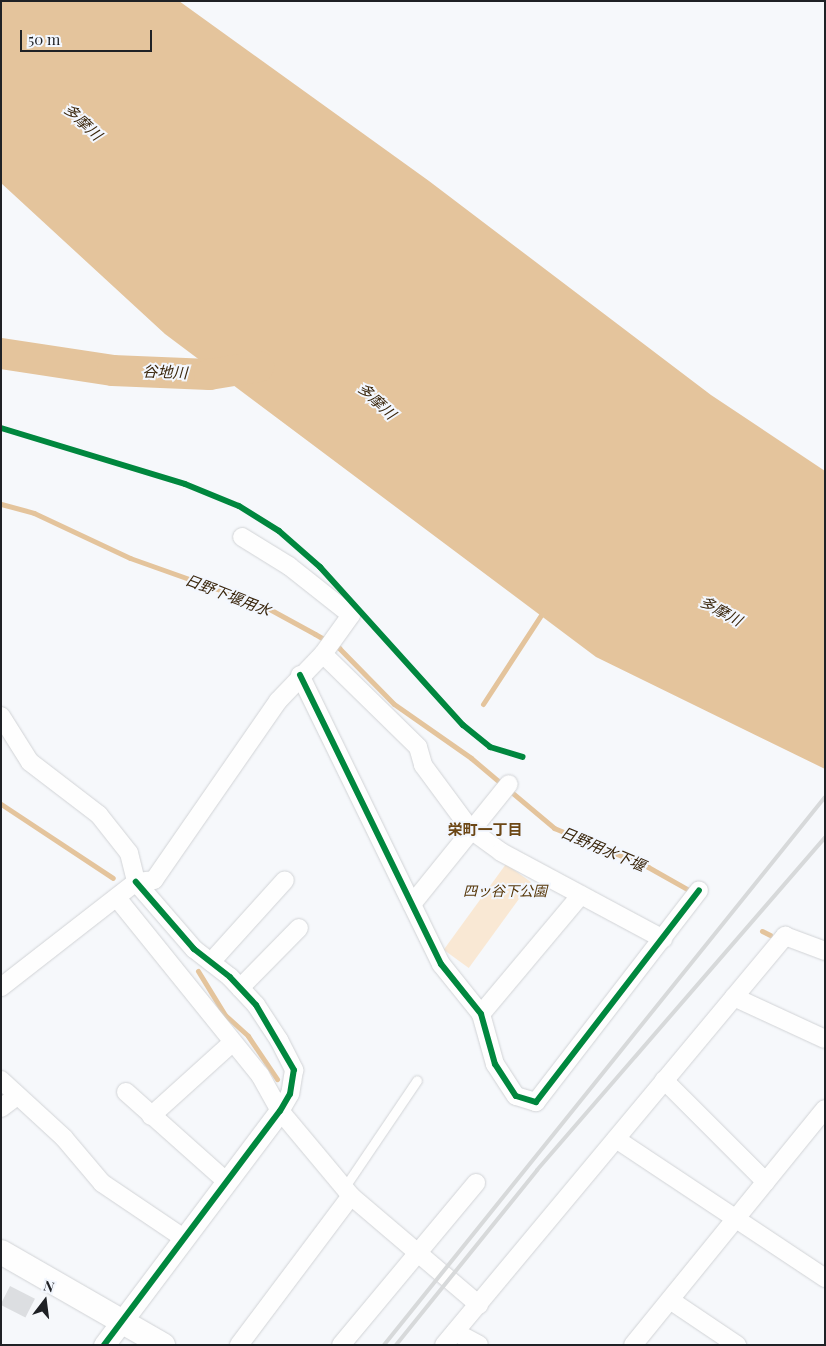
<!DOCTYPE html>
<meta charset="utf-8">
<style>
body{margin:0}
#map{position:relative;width:826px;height:1346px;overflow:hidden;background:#f6f8fb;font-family:"Playfair Display","Noto Sans JP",serif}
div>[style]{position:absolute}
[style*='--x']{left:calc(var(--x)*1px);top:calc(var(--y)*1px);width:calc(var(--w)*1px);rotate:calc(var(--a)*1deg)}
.green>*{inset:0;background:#f9e8d4;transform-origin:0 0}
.water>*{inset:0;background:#e4c49c}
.stream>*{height:5px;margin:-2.5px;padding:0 2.5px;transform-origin:2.5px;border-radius:2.5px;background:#e4c49c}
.river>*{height:31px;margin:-15.5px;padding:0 15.5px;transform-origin:15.5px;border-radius:15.5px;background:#e4c49c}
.building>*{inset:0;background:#dcdee1;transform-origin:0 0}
.roads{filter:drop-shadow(0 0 1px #d1d3d6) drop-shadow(0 0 1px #d1d3d6)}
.service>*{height:9px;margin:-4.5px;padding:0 4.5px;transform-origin:4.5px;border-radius:4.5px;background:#fefefe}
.minor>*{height:18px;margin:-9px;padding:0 9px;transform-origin:9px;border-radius:9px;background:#fefefe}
.tertiary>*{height:21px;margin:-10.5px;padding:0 10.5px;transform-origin:10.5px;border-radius:10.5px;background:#fefefe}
.secondary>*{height:24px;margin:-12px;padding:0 12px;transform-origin:12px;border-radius:12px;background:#fefefe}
.rail>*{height:4px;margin:-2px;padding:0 2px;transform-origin:2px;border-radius:2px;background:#d7d9da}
.cycleway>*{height:6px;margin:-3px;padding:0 3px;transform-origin:3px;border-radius:3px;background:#00873e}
span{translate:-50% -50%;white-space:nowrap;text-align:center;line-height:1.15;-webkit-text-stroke:4px #f3f7fe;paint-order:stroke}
.park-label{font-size:14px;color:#563607;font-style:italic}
.water-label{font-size:15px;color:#3a260c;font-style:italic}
.neighbourhood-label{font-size:15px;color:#6c4716;font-weight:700}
.frame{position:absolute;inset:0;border:2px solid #1f2125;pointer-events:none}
.north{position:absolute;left:20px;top:1276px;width:50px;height:50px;-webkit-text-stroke:4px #f3f7fe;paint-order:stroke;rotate:15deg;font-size:14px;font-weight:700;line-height:20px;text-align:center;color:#1f2125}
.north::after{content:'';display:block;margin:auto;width:18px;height:22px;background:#1f2125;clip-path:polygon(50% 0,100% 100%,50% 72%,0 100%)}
.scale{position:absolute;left:20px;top:30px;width:132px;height:22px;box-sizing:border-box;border:2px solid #1f2125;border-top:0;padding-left:6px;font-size:15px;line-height:18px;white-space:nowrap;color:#1f2125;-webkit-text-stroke:4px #f3f7fe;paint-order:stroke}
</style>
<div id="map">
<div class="green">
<div style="left:506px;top:864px;width:31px;height:106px;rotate:36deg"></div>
</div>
<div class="water">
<div style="clip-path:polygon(1px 1px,179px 1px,429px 181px,711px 395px,825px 471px,825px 769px,596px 657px,165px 334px,1px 183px)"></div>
</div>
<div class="stream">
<div style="--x:1;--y:504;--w:34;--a:15"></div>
<div style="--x:34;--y:513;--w:106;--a:25.1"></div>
<div style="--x:130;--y:558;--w:140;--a:19.6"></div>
<div style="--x:262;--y:605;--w:60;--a:28.7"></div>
<div style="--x:315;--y:634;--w:28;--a:30"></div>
<div style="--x:339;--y:648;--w:78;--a:45.5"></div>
<div style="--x:394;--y:704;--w:94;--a:35"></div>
<div style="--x:471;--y:758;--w:109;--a:40.1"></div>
<div style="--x:554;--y:828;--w:102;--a:22.5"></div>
<div style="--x:648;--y:867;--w:45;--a:29.4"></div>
<div style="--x:483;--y:704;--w:110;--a:-56.9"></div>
<div style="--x:1;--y:804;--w:134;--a:33.5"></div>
<div style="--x:762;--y:931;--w:9;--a:27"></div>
<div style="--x:198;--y:971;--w:52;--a:58.5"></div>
<div style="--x:225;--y:1015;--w:31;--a:42"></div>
<div style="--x:248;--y:1036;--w:52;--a:56"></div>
</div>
<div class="river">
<div style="--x:1;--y:353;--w:112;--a:8.7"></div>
<div style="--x:112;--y:370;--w:97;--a:2.4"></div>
<div style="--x:209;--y:374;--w:50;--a:-9.3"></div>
</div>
<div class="building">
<div style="left:10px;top:1286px;width:28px;height:21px;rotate:27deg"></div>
</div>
<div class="roads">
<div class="service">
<div style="--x:344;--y:1188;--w:130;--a:-55.9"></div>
</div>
<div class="minor">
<div style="--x:323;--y:654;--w:133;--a:44.4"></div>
<div style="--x:418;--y:747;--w:19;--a:74"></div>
<div style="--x:423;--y:765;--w:81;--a:53.6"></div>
<div style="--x:471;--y:830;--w:37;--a:36"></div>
<div style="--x:501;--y:852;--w:184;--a:28.2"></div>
<div style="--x:300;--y:675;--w:322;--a:64"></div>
<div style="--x:441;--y:964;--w:64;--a:51.3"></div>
<div style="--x:481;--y:1014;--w:52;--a:74.4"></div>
<div style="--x:495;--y:1064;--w:38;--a:57"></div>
<div style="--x:516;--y:1096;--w:21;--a:17"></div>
<div style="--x:536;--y:1102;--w:267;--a:-52.4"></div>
<div style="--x:1;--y:716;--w:54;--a:57.8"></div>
<div style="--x:30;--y:762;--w:87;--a:37.5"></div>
<div style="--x:99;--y:815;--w:48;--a:51.7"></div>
<div style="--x:129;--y:853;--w:30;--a:76"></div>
<div style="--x:136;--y:882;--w:171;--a:142.1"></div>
<div style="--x:136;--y:882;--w:18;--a:-6"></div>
<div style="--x:154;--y:880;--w:218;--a:-55.3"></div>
<div style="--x:278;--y:701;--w:65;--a:-46.2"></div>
<div style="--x:323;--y:654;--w:48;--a:-54.3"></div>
<div style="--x:351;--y:615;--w:79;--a:-141.7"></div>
<div style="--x:289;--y:566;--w:55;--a:-148.3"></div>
<div style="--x:136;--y:882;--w:89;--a:49.1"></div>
<div style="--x:194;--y:949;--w:46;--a:37.9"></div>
<div style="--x:230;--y:977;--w:38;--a:47"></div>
<div style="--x:256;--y:1005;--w:42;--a:56.7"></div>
<div style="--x:279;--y:1040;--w:34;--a:63"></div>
<div style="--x:294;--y:1070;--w:24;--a:99"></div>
<div style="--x:290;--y:1094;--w:20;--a:120"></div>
<div style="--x:117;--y:898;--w:228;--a:51.1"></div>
<div style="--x:260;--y:1075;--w:41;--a:60.9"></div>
<div style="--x:280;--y:1111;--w:111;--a:50.1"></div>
<div style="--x:351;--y:1196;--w:168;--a:40.4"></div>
<div style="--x:412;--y:904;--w:154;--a:-51.1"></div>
<div style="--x:211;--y:962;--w:110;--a:-47.9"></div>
<div style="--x:240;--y:988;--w:84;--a:-45.5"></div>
<div style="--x:734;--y:997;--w:100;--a:24.8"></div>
<div style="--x:481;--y:1014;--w:155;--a:-50"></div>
<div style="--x:1;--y:1080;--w:86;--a:42.6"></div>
<div style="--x:64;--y:1138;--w:59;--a:49.8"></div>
<div style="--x:102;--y:1183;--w:97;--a:34"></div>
<div style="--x:664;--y:1080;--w:144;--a:45"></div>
<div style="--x:126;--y:1092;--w:134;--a:41.7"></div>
<div style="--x:1;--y:1108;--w:20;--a:-37"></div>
<div style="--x:151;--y:1116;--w:110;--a:-42.1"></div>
<div style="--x:616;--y:1139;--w:251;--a:33.6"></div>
<div style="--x:670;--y:1300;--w:81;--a:33.9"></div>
<div style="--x:455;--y:1332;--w:27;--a:28"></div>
<div style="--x:239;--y:1345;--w:186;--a:-53.1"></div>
<div style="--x:341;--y:1345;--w:211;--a:-50.2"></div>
<div style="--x:444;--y:1345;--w:533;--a:-50.18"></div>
<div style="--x:785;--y:936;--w:43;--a:20.6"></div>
<div style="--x:633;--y:1345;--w:304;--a:-50.9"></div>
</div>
<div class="tertiary">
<div style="--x:104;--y:1345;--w:293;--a:-53.1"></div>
</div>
<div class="secondary">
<div style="--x:1;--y:1252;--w:187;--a:29.9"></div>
</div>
</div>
<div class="rail">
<div style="--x:384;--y:1345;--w:703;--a:-51.17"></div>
<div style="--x:396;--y:1345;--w:225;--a:-51.1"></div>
<div style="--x:537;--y:1170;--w:440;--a:-49.1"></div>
</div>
<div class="cycleway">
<div style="--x:1;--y:428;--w:192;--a:16.9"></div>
<div style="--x:185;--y:484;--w:58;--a:22.2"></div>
<div style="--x:239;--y:506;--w:47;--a:32"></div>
<div style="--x:279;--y:531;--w:55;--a:41.3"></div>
<div style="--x:320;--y:567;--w:213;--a:47.9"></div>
<div style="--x:463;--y:725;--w:35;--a:39"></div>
<div style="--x:490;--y:747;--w:34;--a:17"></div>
<div style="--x:300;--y:675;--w:322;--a:64"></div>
<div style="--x:441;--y:964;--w:64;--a:51.3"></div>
<div style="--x:481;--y:1014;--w:52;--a:74.4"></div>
<div style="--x:495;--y:1064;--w:38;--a:57"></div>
<div style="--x:516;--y:1096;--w:21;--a:17"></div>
<div style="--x:536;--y:1102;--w:267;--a:-52.4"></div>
<div style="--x:104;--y:1345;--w:293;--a:-53.1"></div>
<div style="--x:280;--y:1111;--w:20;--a:-60"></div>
<div style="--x:290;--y:1094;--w:24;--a:-81"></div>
<div style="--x:294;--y:1070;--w:75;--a:-120.3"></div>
<div style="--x:256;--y:1005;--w:38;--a:-133"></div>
<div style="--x:230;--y:977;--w:46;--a:-142.1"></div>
<div style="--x:194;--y:949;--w:89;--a:-130.9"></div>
</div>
<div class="park-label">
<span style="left:505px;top:891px">四ッ谷下公園</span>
</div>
<div class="water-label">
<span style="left:83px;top:122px;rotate:43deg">多摩川</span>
<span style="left:165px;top:372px;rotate:2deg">谷地川</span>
<span style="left:377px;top:401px;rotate:43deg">多摩川</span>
<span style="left:228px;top:595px;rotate:21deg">日野下堰用水</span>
<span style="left:721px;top:611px;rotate:29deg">多摩川</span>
<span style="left:603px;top:849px;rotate:23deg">日野用水下堰</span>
</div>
<div class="neighbourhood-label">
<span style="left:485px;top:830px">栄町一丁目</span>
</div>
<div class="frame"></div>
<div class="north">N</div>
<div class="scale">50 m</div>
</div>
